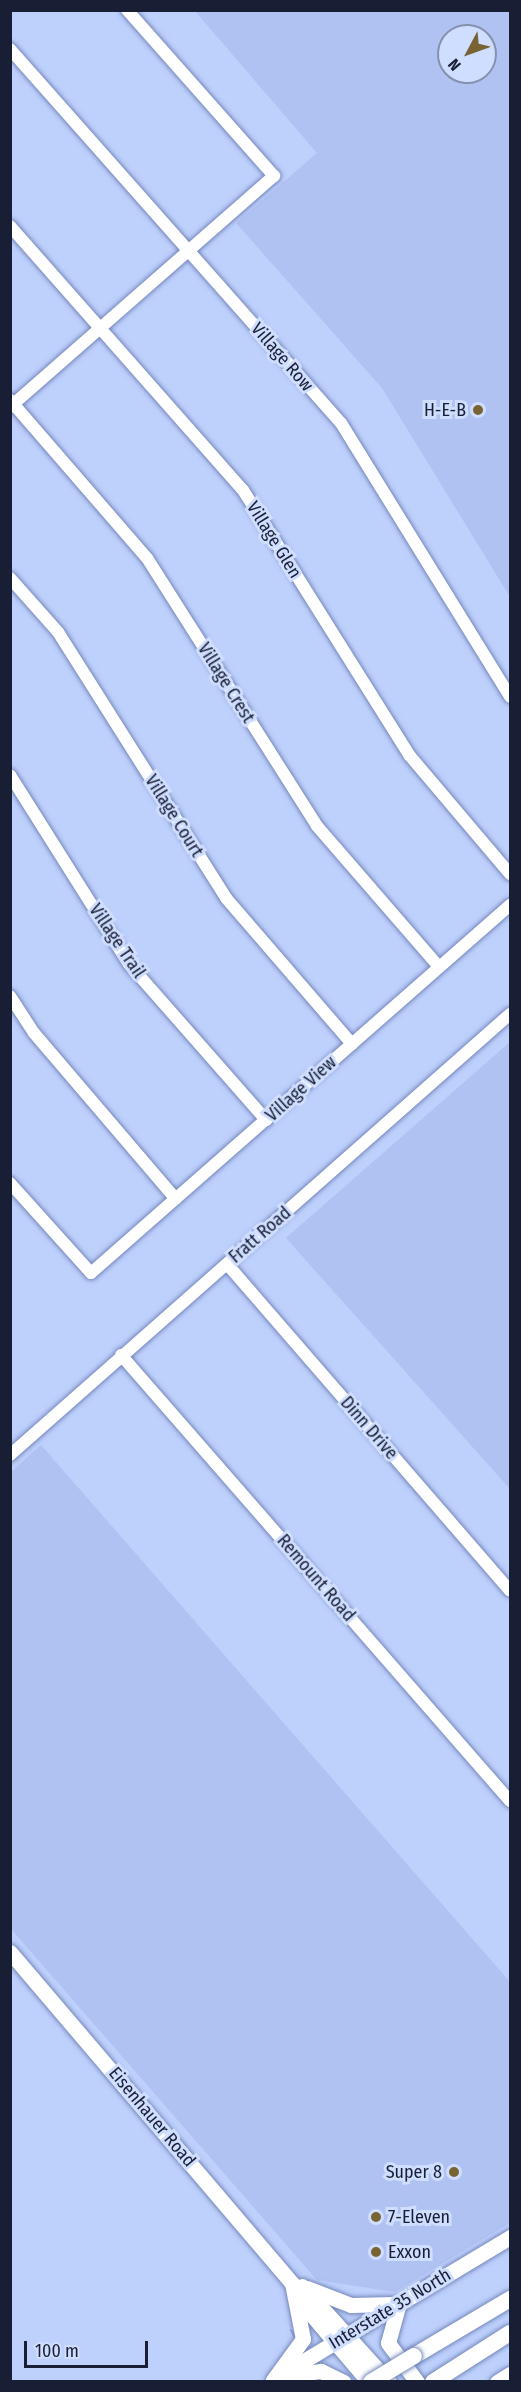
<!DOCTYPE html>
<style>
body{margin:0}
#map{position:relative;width:521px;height:2392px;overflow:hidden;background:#bed0fc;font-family:"Fira Sans Condensed",sans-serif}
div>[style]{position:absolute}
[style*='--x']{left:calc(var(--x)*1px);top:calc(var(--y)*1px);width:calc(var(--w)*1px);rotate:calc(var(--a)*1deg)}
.built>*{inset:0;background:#afc2f2}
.stream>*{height:2px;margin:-1px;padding:0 1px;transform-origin:1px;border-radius:1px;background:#90a7e4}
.roads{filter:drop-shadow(0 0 2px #7588bc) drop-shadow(0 0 2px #7588bc)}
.minor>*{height:12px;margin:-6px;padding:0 6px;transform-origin:6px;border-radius:6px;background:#fff}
.major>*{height:15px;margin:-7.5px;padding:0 7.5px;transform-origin:7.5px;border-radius:7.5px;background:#fff}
.highway>*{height:16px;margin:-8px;padding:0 8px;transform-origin:8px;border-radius:8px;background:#fff}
.bridges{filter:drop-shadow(0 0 2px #7588bc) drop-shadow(0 0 2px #7588bc)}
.highway-bridge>*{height:16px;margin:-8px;padding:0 8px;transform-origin:8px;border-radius:8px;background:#fff}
.dots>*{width:16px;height:16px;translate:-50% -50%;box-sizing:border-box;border:3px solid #cfddff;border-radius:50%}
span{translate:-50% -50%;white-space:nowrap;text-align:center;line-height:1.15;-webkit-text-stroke:6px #cfddff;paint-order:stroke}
.street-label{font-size:18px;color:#181f34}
.poi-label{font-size:18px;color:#181f34}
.right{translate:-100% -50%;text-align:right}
.left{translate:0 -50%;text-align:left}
.frame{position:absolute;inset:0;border:12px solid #181f34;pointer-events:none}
.north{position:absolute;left:437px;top:24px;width:60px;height:60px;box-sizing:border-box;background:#cfddff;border:2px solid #8691ae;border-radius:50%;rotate:229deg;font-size:16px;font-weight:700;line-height:24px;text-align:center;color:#181f34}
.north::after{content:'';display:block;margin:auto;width:21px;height:27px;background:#786433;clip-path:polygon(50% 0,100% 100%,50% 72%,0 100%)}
.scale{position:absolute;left:24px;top:2341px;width:124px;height:27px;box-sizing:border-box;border:3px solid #181f34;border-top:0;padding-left:8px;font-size:18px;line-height:21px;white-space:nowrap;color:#181f34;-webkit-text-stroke:4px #cfddff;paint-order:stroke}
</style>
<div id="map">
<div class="built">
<div style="clip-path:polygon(evenodd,195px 11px,510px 11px,510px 597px,382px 388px,236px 223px,317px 153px,195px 11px,449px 36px,485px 36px,485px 72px,449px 72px,449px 36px)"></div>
<div style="clip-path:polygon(510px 1042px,510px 1489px,286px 1238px)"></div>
<div style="clip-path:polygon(41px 1445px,510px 1982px,510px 2223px,395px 2292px,317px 2280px,11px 1929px,11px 1472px)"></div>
</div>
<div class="stream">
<div style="--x:291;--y:2330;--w:7;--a:63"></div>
</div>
<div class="roads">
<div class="minor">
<div style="--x:10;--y:49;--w:499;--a:48.5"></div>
<div style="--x:341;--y:423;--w:322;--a:58.3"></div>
<div style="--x:10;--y:226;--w:352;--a:48.6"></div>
<div style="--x:243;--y:490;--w:314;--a:57.9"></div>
<div style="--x:410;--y:756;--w:155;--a:49.7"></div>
<div style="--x:10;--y:400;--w:209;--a:49.1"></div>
<div style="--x:147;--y:558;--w:317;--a:57.6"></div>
<div style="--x:317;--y:826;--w:186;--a:49.1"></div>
<div style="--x:10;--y:407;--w:351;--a:-41.2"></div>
<div style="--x:274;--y:176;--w:222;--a:-131.5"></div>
<div style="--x:10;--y:578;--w:72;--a:48.4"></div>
<div style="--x:58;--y:632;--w:315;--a:57.7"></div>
<div style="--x:226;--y:898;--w:193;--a:49.2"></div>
<div style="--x:10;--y:775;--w:223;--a:57.8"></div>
<div style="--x:129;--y:964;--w:208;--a:48.7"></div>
<div style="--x:10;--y:996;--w:44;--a:57"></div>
<div style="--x:34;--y:1033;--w:218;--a:49.5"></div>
<div style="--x:10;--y:1183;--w:121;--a:48"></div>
<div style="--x:91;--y:1273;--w:558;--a:-41.29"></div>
<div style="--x:227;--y:1264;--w:432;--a:49.1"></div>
<div style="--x:121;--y:1355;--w:592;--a:48.91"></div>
<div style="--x:10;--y:1455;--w:667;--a:-41.41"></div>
</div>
<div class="major">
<div style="--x:10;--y:1952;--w:435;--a:49.6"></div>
<div style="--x:292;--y:2283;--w:57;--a:78.9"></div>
<div style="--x:303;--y:2339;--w:51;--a:126.2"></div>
<div style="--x:302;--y:2286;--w:130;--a:47.8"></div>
<div style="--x:307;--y:2288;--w:47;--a:21.1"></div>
<div style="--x:351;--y:2305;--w:43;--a:-1.3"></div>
<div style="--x:298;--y:2299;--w:109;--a:49.5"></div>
<div style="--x:399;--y:2303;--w:41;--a:105.4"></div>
<div style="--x:388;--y:2343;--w:49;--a:53.4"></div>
<div style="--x:287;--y:2371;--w:260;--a:-31"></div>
<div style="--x:288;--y:2376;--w:33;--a:-9"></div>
<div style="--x:321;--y:2371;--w:25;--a:26"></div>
<div style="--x:497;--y:2382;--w:15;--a:-32"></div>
</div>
<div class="highway">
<div style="--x:414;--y:2356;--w:112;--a:-30.7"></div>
<div style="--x:433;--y:2382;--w:91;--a:-32.5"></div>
</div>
</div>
<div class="bridges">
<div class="highway-bridge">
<div style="--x:371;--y:2382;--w:50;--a:-31.2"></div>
</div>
</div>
<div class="dots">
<div style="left:478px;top:410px;background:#786433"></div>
<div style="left:454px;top:2172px;background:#786433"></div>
<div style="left:376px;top:2217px;background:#786433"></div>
<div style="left:376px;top:2252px;background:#786433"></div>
</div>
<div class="street-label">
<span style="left:282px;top:357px;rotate:49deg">Village Row</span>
<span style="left:274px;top:540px;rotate:58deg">Village Glen</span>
<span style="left:226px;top:683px;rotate:58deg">Village Crest</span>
<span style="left:174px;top:816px;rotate:58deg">Village Court</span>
<span style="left:117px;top:941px;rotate:56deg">Village Trail</span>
<span style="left:301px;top:1089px;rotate:-42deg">Village View</span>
<span style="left:260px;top:1235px;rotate:-41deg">Fratt Road</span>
<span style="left:369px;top:1428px;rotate:49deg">Dinn Drive</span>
<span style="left:316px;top:1578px;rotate:49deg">Remount Road</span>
<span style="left:152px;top:2117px;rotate:50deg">Eisenhauer Road</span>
<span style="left:390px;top:2309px;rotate:-31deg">Interstate 35 North</span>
</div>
<div class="poi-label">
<span class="right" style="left:466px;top:410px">H-E-B</span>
<span class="right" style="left:442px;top:2172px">Super 8</span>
<span class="left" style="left:388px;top:2217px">7-Eleven</span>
<span class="left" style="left:388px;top:2252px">Exxon</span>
</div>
<div class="frame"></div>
<div class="north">N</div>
<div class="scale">100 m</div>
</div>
